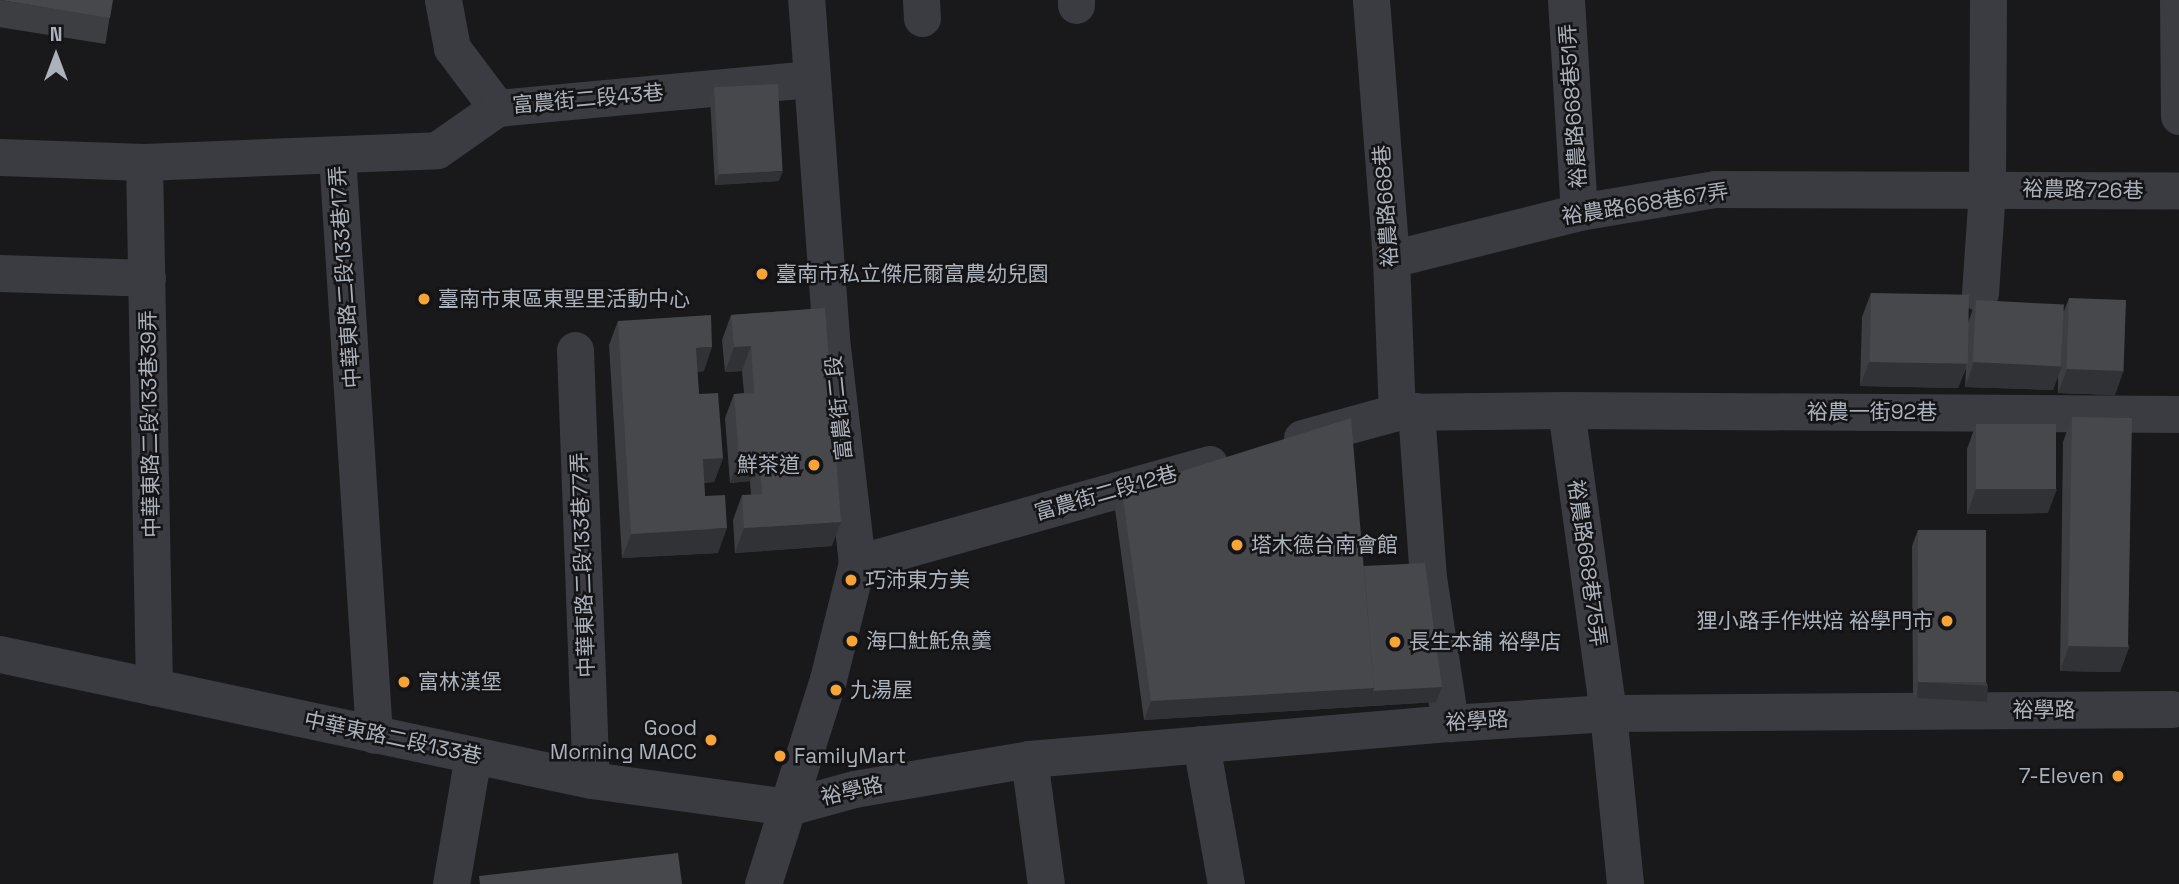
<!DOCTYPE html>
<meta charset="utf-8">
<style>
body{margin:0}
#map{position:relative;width:2179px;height:884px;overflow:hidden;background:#19191c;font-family:"Space Grotesk","Noto Sans TC",sans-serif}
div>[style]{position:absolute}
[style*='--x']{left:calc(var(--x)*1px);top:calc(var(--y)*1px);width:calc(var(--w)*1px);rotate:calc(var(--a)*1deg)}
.minor>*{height:37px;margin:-18.5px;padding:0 18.5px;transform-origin:18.5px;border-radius:18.5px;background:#3a3c41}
.wall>*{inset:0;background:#3c3e41;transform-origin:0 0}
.shaded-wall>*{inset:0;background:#313235;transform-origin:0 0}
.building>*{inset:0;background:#46484c;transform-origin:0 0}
.dots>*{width:19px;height:19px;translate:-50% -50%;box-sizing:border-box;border:4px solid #141417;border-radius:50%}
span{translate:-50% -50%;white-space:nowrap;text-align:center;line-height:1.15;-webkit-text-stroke:5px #141417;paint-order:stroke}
.street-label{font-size:21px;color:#acb2bb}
.poi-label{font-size:21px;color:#acb2bb}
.left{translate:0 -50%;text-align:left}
.right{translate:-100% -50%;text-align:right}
.north{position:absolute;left:21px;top:21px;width:70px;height:70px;-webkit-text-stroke:5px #141417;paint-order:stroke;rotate:0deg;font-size:19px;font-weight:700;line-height:28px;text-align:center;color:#acb2bb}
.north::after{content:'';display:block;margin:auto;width:24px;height:32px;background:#acb2bb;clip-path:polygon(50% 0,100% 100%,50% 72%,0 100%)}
</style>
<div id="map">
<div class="minor">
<div style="--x:443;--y:0;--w:49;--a:79.4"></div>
<div style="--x:452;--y:48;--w:75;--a:53.1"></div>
<div style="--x:921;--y:0;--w:18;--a:87"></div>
<div style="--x:1076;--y:0;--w:5;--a:90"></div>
<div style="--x:1371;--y:0;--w:260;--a:85.6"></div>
<div style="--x:1391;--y:259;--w:153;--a:87.8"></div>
<div style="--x:1566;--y:0;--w:212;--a:86.5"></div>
<div style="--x:2178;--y:0;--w:116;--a:89.5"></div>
<div style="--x:337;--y:155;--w:581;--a:86.35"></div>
<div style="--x:0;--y:157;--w:144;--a:2"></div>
<div style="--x:144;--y:162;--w:293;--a:-2.3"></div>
<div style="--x:437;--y:150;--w:73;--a:-35"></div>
<div style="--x:497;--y:108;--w:314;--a:-5.3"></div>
<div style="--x:144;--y:162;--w:525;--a:88.91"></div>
<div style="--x:1391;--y:259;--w:194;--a:-14"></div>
<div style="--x:1579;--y:212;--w:138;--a:-9.6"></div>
<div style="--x:1715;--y:189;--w:464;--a:0.2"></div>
<div style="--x:0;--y:273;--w:147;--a:1.9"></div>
<div style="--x:1980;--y:293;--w:104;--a:-86.1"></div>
<div style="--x:1987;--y:189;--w:189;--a:-89.7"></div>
<div style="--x:575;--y:350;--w:430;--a:87.9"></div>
<div style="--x:1566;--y:410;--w:613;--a:0.37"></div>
<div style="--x:1416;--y:411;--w:166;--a:85.9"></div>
<div style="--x:1428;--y:577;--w:148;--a:81.4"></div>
<div style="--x:1302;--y:438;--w:98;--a:-15.3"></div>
<div style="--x:1397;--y:412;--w:169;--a:-0.7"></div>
<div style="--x:1566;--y:410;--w:306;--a:82.1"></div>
<div style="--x:1608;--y:713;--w:172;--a:84.3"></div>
<div style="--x:857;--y:563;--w:366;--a:-15.7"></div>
<div style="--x:0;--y:654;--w:604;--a:12.04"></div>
<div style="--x:591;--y:780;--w:200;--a:7.8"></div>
<div style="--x:789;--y:807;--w:67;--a:-15.5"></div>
<div style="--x:854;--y:789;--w:178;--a:-9.7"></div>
<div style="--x:1029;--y:759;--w:423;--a:-4.9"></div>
<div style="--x:1450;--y:723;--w:158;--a:-3.6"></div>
<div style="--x:1608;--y:713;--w:564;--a:-0.41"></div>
<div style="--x:1201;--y:744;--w:142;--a:79.9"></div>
<div style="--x:1029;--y:759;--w:126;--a:82.3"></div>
<div style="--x:451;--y:884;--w:131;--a:-80.3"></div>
<div style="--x:763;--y:884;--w:215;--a:-72.4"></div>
<div style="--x:828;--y:679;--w:120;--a:-76"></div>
<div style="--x:857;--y:563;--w:227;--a:-96.6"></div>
<div style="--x:831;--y:337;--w:338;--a:-94.2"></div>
</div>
<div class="wall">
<div style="left:0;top:0;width:111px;height:27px;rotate:9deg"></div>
<div style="clip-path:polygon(714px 87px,779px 181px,715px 185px,710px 98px)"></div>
<div style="clip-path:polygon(1871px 293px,1968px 323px,1976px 300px,2064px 311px,2069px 298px,2115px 395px,2058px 393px,2058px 375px,2053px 390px,1965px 387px,1966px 368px,1958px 388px,1860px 386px,1862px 317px)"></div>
<div style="clip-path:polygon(825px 308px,832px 546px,735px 553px,733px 520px,742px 495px,751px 495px,750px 481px,730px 483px,725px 418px,734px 394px,744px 393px,742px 371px,725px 372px,722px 340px,731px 315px)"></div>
<div style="clip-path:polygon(618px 321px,704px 371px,697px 372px,699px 394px,723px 458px,714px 482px,704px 483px,705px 496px,718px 553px,622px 558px,609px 345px)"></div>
<div style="clip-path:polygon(2072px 417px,2129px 647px,2120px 672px,2060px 671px,2063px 442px)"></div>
<div style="clip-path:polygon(1976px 424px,2048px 513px,1967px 514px,1967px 449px)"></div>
<div style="clip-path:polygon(1122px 490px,1364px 566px,1442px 687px,1436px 702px,1144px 720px,1115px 509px)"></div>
<div style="clip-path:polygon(1918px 530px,1988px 686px,1983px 701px,1913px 697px,1912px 546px)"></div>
</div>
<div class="shaded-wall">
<div style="clip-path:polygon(783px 171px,779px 181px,715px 185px,719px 174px)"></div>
<div style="clip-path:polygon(751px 346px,742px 371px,725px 372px,734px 347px)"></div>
<div style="clip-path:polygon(712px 347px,704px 371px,687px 372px,696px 348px)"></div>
<div style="clip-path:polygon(1869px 362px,1967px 363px,1958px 388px,1860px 386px)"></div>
<div style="clip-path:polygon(1974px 362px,2062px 366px,2053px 390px,1965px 387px)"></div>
<div style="clip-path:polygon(2067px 369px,2124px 370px,2115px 395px,2058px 393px)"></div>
<div style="clip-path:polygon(759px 457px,750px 481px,730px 483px,739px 458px)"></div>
<div style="clip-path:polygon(723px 458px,714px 482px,694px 483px,703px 459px)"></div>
<div style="clip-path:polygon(1976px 489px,2057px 489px,2048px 513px,1967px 514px)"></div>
<div style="clip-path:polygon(841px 522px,832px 546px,735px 553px,744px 528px)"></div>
<div style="clip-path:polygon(727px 528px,718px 553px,622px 558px,631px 534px)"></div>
<div style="clip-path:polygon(2069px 646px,2129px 647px,2120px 672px,2060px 671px)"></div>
<div style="left:1918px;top:682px;width:70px;height:16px;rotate:3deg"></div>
<div style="clip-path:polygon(1442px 687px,1436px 702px,1144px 720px,1151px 701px,1374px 688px)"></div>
</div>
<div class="building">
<div style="clip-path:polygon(0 0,113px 0,110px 18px)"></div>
<div style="left:778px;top:84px;width:87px;height:64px;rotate:87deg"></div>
<div style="left:1871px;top:293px;width:98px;height:69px;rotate:1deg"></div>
<div style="left:2069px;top:298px;width:57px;height:71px;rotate:2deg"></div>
<div style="left:1976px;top:300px;width:88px;height:62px;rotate:3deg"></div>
<div style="clip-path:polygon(825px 308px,841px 522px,744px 528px,742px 495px,762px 494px,759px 457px,739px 458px,734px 394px,754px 393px,751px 346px,734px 347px,731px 315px)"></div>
<div style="clip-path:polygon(711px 315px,712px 347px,696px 348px,699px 394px,718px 393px,723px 458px,703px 459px,705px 496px,725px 495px,727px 528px,631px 534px,618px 321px)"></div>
<div style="left:2072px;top:417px;width:60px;height:229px;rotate:1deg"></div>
<div style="clip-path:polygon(1351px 418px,1374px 688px,1151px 701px,1122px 490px)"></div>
<div style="left:1976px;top:424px;width:80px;height:65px"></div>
<div style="left:1918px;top:530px;width:68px;height:152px"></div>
<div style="clip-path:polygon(1425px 563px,1442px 687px,1373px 691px,1374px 688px,1364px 566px)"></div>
<div style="clip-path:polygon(678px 853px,682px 884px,480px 884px,479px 876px)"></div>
</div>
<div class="dots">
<div style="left:762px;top:274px;background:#f6a337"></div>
<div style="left:424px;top:299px;background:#f6a337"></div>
<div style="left:814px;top:465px;background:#f6a337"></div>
<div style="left:1237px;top:545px;background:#f6a337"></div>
<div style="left:851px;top:580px;background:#f6a337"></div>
<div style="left:1947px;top:621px;background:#f6a337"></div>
<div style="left:852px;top:641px;background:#f6a337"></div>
<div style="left:1395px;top:642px;background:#f6a337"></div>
<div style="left:404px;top:682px;background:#f6a337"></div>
<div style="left:836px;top:690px;background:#f6a337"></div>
<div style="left:711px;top:740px;background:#f6a337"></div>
<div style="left:780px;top:756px;background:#f6a337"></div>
<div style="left:2118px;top:776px;background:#f6a337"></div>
</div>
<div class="street-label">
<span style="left:588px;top:99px;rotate:-5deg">富農街二段43巷</span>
<span style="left:1573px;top:106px;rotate:-94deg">裕農路668巷51弄</span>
<span style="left:2083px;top:190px;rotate:1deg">裕農路726巷</span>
<span style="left:1645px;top:204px;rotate:-9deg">裕農路668巷67弄</span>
<span style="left:1386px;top:206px;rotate:-94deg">裕農路668巷</span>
<span style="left:345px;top:277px;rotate:-94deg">中華東路二段133巷17弄</span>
<span style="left:839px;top:408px;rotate:-96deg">富農街二段</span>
<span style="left:1872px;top:412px">裕農一街92巷</span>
<span style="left:150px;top:424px;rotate:-91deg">中華東路二段133巷39弄</span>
<span style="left:1106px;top:493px;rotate:-16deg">富農街二段12巷</span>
<span style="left:1587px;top:563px;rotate:82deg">裕農路668巷75弄</span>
<span style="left:583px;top:565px;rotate:-92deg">中華東路二段133巷77弄</span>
<span style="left:2044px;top:710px">裕學路</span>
<span style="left:1477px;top:721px;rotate:-4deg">裕學路</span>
<span style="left:393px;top:738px;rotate:12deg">中華東路二段133巷</span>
<span style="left:852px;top:791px;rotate:-13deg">裕學路</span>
</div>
<div class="poi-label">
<span class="left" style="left:776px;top:274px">臺南市私立傑尼爾富農幼兒園</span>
<span class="left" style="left:438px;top:299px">臺南市東區東聖里活動中心</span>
<span class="right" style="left:800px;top:465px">鮮茶道</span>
<span class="left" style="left:1251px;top:545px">塔木德台南會館</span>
<span class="left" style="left:865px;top:580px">巧沛東方美</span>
<span class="right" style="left:1933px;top:621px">狸小路手作烘焙 裕學門市</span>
<span class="left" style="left:866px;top:641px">海口𩵚魠魚羹</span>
<span class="left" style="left:1409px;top:642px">長生本舖 裕學店</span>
<span class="left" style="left:418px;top:682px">富林漢堡</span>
<span class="left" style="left:850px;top:690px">九湯屋</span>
<span class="right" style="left:697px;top:740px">Good<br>Morning MACC</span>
<span class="left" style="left:794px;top:756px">FamilyMart</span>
<span class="right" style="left:2104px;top:776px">7-Eleven</span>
</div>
<div class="north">N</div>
</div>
